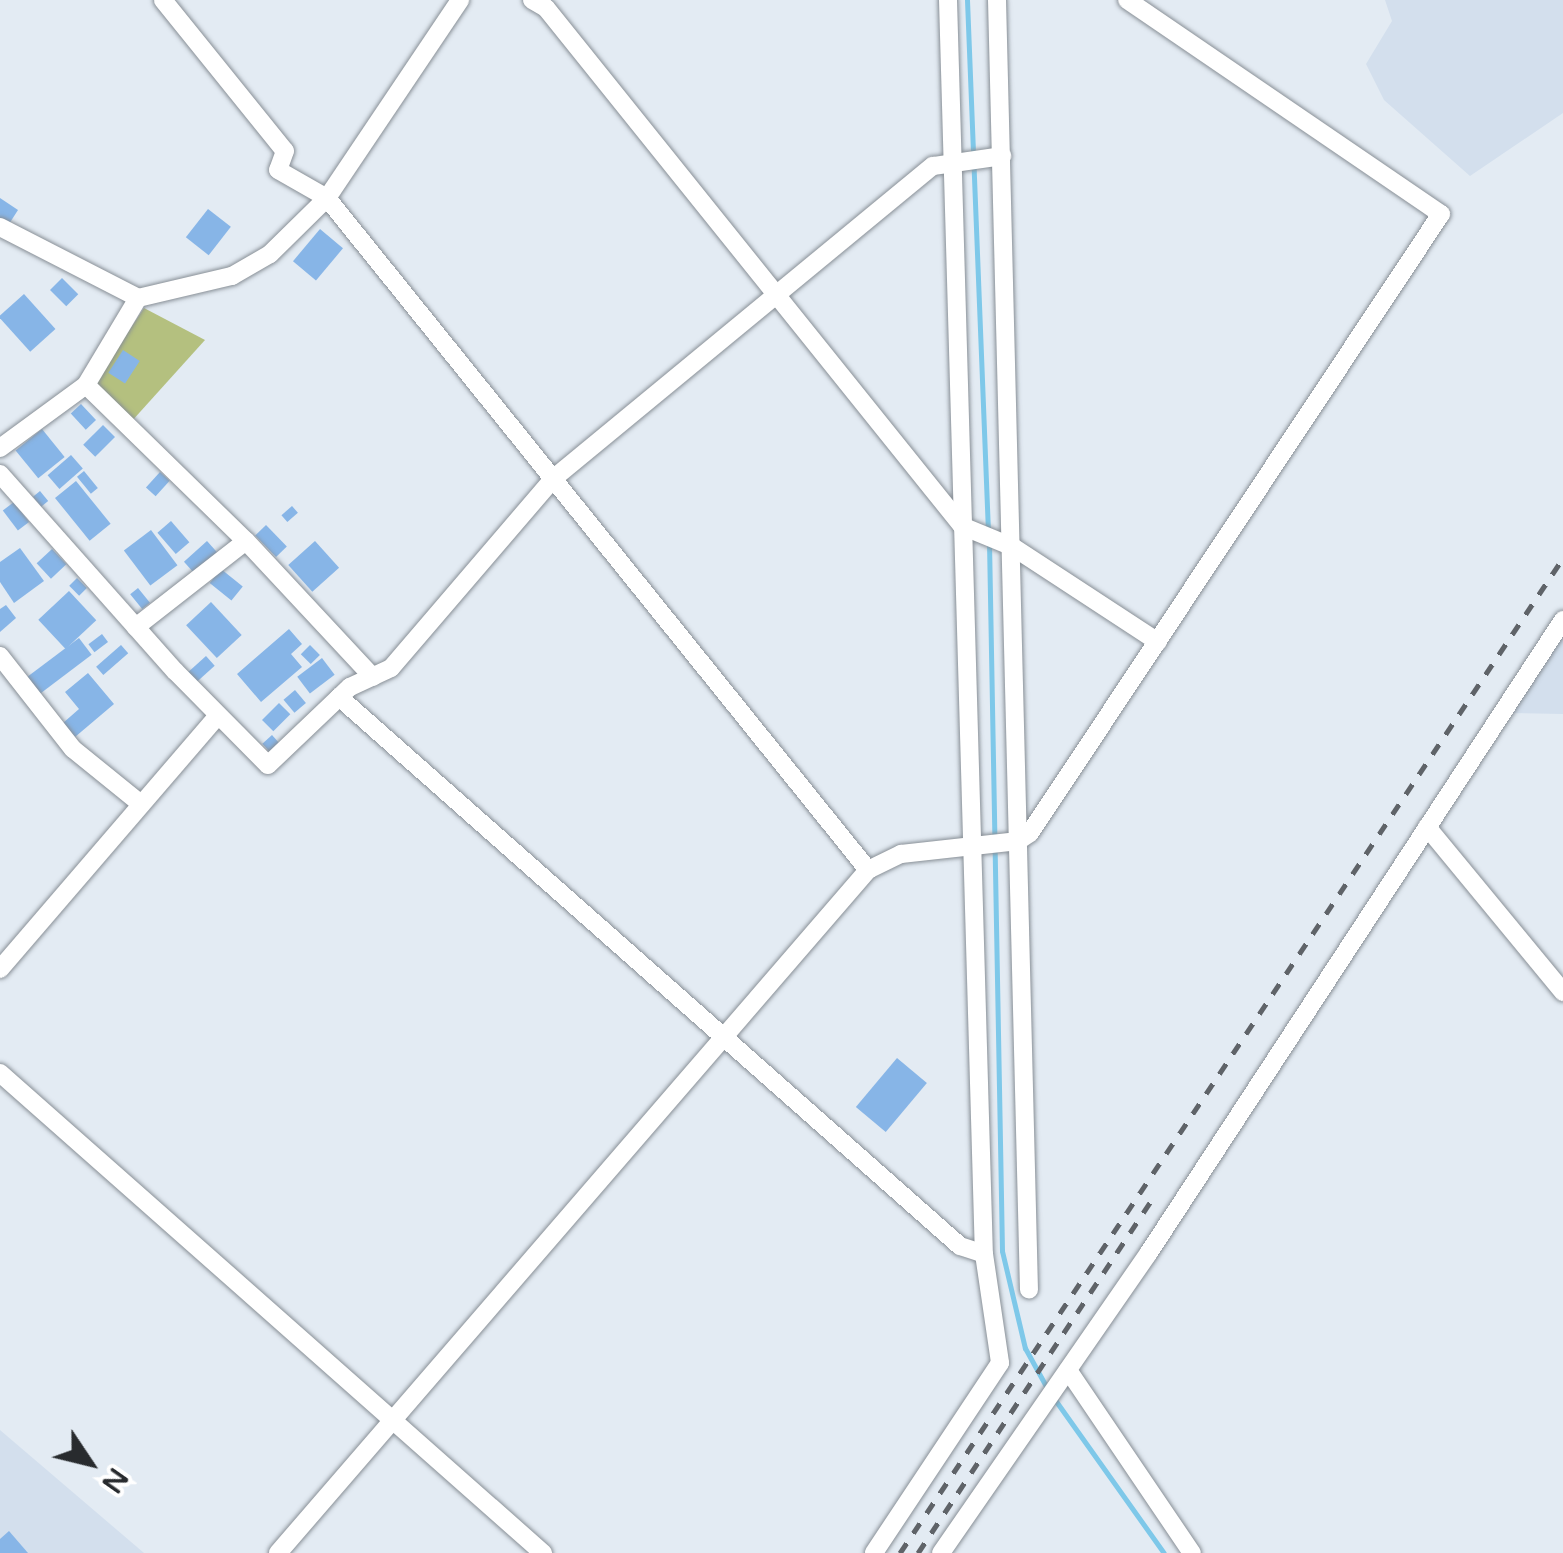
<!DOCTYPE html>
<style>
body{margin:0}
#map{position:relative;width:1563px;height:1553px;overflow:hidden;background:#e3ebf3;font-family:"Varela Round",sans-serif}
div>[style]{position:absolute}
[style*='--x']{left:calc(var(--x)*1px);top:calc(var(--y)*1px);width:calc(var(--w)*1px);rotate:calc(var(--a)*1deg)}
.built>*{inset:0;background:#d3dfed}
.green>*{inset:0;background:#b4c07f}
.stream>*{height:5px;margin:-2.5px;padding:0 2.5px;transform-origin:2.5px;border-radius:2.5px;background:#7ec8e9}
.building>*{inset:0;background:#87b5e7;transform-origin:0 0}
.roads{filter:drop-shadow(0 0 2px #888f96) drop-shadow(0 0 2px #888f96)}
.minor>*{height:18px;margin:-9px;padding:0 9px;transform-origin:9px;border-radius:9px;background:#fff}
.rail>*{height:5px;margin-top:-2.5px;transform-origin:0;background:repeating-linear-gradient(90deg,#5f6368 0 12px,transparent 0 24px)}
span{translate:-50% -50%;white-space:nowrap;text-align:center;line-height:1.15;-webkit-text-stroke:9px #fff;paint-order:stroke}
.north{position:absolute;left:40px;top:1413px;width:100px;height:100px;-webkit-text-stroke:8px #fff;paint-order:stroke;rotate:125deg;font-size:28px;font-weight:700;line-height:40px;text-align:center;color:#282b2e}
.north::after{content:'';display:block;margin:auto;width:35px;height:45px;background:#282b2e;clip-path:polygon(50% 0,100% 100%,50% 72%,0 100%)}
</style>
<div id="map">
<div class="built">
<div style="clip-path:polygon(1385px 0,1563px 0,1563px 113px,1470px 176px,1384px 100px,1366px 64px,1392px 21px)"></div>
<div style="clip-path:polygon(1563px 628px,1563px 714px,1508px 713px)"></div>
<div style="clip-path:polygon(0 1430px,144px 1553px,0 1553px)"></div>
</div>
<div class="green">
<div style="clip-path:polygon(144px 308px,205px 340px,131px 422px,93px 385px)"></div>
</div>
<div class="stream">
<div style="--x:967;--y:0;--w:531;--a:87.74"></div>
<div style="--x:989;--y:542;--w:709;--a:88.95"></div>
<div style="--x:1002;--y:1251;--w:100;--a:76.7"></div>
<div style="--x:1025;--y:1348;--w:46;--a:61.2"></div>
<div style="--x:1053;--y:1397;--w:191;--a:54.6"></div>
</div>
<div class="building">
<div style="clip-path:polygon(0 198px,18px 210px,9px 224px,0 218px)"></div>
<div style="left:208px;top:209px;width:29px;height:36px;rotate:38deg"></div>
<div style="left:320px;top:229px;width:30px;height:42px;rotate:40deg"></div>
<div style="left:62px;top:278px;width:23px;height:17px;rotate:45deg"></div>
<div style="left:24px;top:294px;width:47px;height:34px;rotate:48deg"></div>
<div style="left:123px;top:350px;width:20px;height:27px;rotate:33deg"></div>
<div style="left:81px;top:404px;width:22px;height:14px;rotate:47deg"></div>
<div style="left:103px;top:425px;width:17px;height:28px;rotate:45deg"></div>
<div style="left:42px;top:429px;width:36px;height:34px;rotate:51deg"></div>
<div style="left:71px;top:455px;width:18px;height:31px;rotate:49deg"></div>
<div style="left:84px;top:471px;width:22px;height:9px;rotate:51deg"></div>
<div style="left:160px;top:472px;width:13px;height:21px;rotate:42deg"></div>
<div style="left:76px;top:481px;width:55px;height:27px;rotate:51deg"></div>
<div style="left:40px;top:491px;width:13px;height:9px;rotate:51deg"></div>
<div style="left:14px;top:502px;width:25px;height:14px;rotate:53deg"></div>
<div style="left:292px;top:506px;width:9px;height:14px;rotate:49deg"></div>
<div style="left:171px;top:521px;width:28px;height:18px;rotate:49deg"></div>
<div style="left:266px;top:525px;width:30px;height:15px;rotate:46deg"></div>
<div style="left:151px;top:530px;width:44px;height:34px;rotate:53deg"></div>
<div style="left:207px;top:541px;width:15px;height:31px;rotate:48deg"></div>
<div style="left:315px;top:541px;width:36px;height:36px;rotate:48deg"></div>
<div style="clip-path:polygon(20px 548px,44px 581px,14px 603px,0 582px,0 562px)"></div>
<div style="left:52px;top:549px;width:21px;height:21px;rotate:47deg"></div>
<div style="left:221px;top:569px;width:28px;height:18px;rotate:39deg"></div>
<div style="left:77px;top:578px;width:14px;height:11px;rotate:45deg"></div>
<div style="left:138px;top:588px;width:19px;height:10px;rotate:51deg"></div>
<div style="left:69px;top:591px;width:40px;height:42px;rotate:47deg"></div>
<div style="left:211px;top:602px;width:45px;height:34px;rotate:47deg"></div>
<div style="clip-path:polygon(6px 605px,16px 618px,0 632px,0 609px)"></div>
<div style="clip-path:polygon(289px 629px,302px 644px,291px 654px,302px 667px,261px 702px,237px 674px)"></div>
<div style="left:102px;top:634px;width:10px;height:17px;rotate:53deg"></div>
<div style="left:79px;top:638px;width:21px;height:65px;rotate:53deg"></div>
<div style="left:121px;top:645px;width:11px;height:33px;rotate:49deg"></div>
<div style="left:310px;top:645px;width:14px;height:13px;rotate:45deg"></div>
<div style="left:206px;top:656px;width:13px;height:28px;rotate:48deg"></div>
<div style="left:322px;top:658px;width:21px;height:31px;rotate:53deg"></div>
<div style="clip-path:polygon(88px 673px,114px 704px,75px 737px,63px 723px,79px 709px,65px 692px)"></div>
<div style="left:295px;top:690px;width:17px;height:15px;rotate:50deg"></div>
<div style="left:279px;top:703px;width:16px;height:24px;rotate:45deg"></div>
<div style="left:272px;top:735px;width:12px;height:13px;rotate:48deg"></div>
<div style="left:897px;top:1058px;width:39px;height:64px;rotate:40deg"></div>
<div style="clip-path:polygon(9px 1531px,28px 1553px,0 1553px,0 1539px)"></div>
</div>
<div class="roads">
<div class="minor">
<div style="--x:163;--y:0;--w:194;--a:51.1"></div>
<div style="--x:285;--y:151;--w:20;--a:110"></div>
<div style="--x:278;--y:170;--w:56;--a:29.7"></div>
<div style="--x:327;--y:198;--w:863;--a:51.16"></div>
<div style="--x:532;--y:0;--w:16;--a:30"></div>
<div style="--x:546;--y:8;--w:664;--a:51.23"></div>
<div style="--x:962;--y:526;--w:55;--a:22.4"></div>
<div style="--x:1013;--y:547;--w:173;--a:33.2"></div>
<div style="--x:948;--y:0;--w:1255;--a:88.36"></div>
<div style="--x:997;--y:0;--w:1290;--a:88.58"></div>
<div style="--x:0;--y:227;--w:155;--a:27.2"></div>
<div style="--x:138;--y:298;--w:97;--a:-13.2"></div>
<div style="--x:232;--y:276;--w:44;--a:-30.1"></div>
<div style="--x:270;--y:254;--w:80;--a:-44.5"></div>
<div style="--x:327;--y:198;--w:239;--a:-56.1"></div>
<div style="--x:86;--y:385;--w:223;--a:44.3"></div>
<div style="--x:246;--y:541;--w:140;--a:142"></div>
<div style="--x:0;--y:448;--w:107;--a:-36.2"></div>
<div style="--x:86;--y:385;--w:101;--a:-59.1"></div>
<div style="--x:0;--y:474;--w:264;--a:48.4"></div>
<div style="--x:175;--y:671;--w:132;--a:45.3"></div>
<div style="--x:268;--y:765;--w:113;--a:-43.6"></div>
<div style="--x:350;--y:687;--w:45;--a:-24.9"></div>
<div style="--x:391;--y:668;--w:250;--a:-49.4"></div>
<div style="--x:554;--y:478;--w:491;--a:-39.5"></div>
<div style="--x:933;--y:166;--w:70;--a:-8.2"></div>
<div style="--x:246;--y:541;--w:186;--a:47"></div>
<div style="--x:0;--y:656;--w:118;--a:51.9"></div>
<div style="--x:73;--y:749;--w:87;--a:39"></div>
<div style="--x:339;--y:697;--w:829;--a:41.48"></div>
<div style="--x:960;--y:1246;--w:25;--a:18"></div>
<div style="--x:984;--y:1254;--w:110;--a:81.6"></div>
<div style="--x:1000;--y:1363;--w:228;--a:123.6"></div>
<div style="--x:1427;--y:827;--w:214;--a:50.5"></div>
<div style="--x:0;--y:969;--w:333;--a:-49.3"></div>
<div style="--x:0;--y:1073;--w:725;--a:41.48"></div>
<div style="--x:1068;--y:1370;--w:221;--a:55.9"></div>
<div style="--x:278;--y:1553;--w:903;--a:-49.18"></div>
<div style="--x:868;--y:870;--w:37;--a:-26"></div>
<div style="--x:901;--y:854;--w:118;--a:-6.3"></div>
<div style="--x:1018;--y:841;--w:14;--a:-34"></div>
<div style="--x:1030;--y:833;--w:743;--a:-56.42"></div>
<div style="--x:1441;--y:214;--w:380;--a:-145.7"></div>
<div style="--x:941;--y:1553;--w:364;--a:-55.3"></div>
<div style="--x:1148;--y:1254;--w:758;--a:-56.79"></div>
</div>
</div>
<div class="rail">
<div style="--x:900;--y:1553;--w:1196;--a:-56.32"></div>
<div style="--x:918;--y:1553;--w:424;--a:-56.5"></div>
</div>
<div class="north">N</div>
</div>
